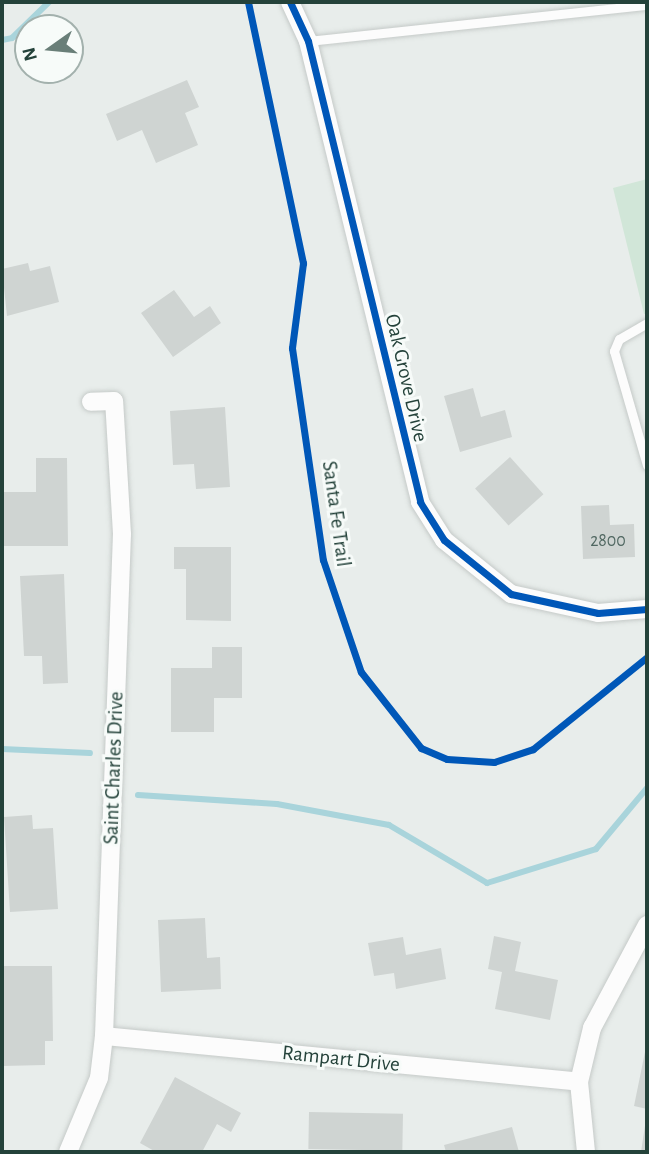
<!DOCTYPE html>
<style>
body{margin:0}
#map{position:relative;width:649px;height:1154px;overflow:hidden;background:#e8edeb;font-family:"Alegreya Sans",sans-serif}
div>[style]{position:absolute}
[style*='--x']{left:calc(var(--x)*1px);top:calc(var(--y)*1px);width:calc(var(--w)*1px);rotate:calc(var(--a)*1deg)}
.green>*{inset:0;background:#d1e6d8}
.stream>*{height:6px;margin:-3px;padding:0 3px;transform-origin:3px;border-radius:3px;background:#a9d4db}
.building>*{inset:0;background:#cfd4d2;transform-origin:0 0}
.roads{filter:drop-shadow(0 0 2px #c5cac8) drop-shadow(0 0 2px #c5cac8)}
.lane>*{height:9px;margin:-4.5px;padding:0 4.5px;transform-origin:4.5px;border-radius:4.5px;background:#fcfcfc}
.street>*{height:18px;margin:-9px;padding:0 9px;transform-origin:9px;border-radius:9px;background:#fcfcfc}
.cycleway>*{height:7px;margin:-3.5px;padding:0 3.5px;transform-origin:3.5px;border-radius:3.5px;background:#0057b8}
span{translate:-50% -50%;white-space:nowrap;text-align:center;line-height:1.15;-webkit-text-stroke:6px #f7fbf9;paint-order:stroke}
.number-label{font-size:18px;color:#506761}
.number-label span{-webkit-text-stroke-width:0}
.street-label{font-size:21px;color:#24423a}
.frame{position:absolute;inset:0;border:4px solid #24423a;pointer-events:none}
.north{position:absolute;left:14px;top:14px;width:70px;height:70px;box-sizing:border-box;background:#f7fbf9;border:2px solid #a3b1ad;border-radius:50%;rotate:255deg;font-size:19px;font-weight:700;line-height:28px;text-align:center;color:#24423a}
.north::after{content:'';display:block;margin:auto;width:24px;height:32px;background:#697e78;clip-path:polygon(50% 0,100% 100%,50% 72%,0 100%)}
</style>
<div id="map">
<div class="green">
<div style="clip-path:polygon(647px 179px,647px 313px,644px 314px,613px 188px)"></div>
</div>
<div class="stream">
<div style="--x:2;--y:40;--w:10;--a:-11"></div>
<div style="--x:12;--y:38;--w:52;--a:-44.2"></div>
<div style="--x:2;--y:749;--w:88;--a:2.6"></div>
<div style="--x:138;--y:795;--w:139;--a:3.7"></div>
<div style="--x:277;--y:804;--w:114;--a:10.6"></div>
<div style="--x:389;--y:825;--w:114;--a:30.6"></div>
<div style="--x:487;--y:883;--w:114;--a:-17.3"></div>
<div style="--x:596;--y:849;--w:80;--a:-50.1"></div>
</div>
<div class="building">
<div style="clip-path:polygon(187px 80px,199px 107px,185px 113px,198px 145px,156px 163px,142px 130px,117px 141px,106px 114px)"></div>
<div style="clip-path:polygon(28px 263px,30px 271px,50px 266px,59px 302px,7px 316px,2px 269px)"></div>
<div style="clip-path:polygon(174px 290px,194px 317px,210px 306px,221px 323px,173px 357px,141px 313px)"></div>
<div style="clip-path:polygon(473px 388px,481px 417px,505px 410px,512px 437px,460px 452px,444px 396px)"></div>
<div style="clip-path:polygon(225px 407px,230px 487px,196px 489px,194px 464px,173px 465px,170px 411px)"></div>
<div style="left:510px;top:457px;width:50px;height:47px;rotate:48deg"></div>
<div style="clip-path:polygon(36px 458px,67px 458px,68px 546px,3px 546px,3px 492px,36px 492px)"></div>
<div style="clip-path:polygon(609px 505px,610px 525px,634px 524px,635px 557px,583px 559px,581px 506px)"></div>
<div style="clip-path:polygon(174px 547px,231px 547px,231px 621px,186px 620px,186px 569px,174px 569px)"></div>
<div style="clip-path:polygon(64px 574px,68px 683px,43px 684px,42px 656px,24px 656px,20px 576px)"></div>
<div style="clip-path:polygon(212px 647px,242px 647px,242px 698px,214px 698px,214px 732px,171px 732px,171px 668px,212px 668px)"></div>
<div style="clip-path:polygon(32px 815px,33px 829px,53px 828px,58px 909px,10px 912px,4px 817px)"></div>
<div style="clip-path:polygon(205px 918px,207px 958px,220px 957px,221px 989px,161px 992px,158px 920px)"></div>
<div style="clip-path:polygon(494px 936px,521px 942px,515px 971px,558px 980px,550px 1020px,495px 1009px,502px 972px,488px 969px)"></div>
<div style="clip-path:polygon(403px 937px,406px 955px,441px 948px,446px 979px,396px 989px,394px 973px,374px 976px,368px 943px)"></div>
<div style="clip-path:polygon(2px 966px,52px 966px,53px 1041px,45px 1041px,45px 1065px,2px 1066px)"></div>
<div style="clip-path:polygon(645px 1052px,647px 1053px,647px 1109px,634px 1106px)"></div>
<div style="clip-path:polygon(175px 1077px,241px 1113px,231px 1132px,217px 1124px,202px 1152px,156px 1152px,140px 1143px)"></div>
<div style="left:309px;top:1112px;width:94px;height:37px;rotate:1deg"></div>
<div style="clip-path:polygon(646px 1119px,647px 1152px,641px 1152px)"></div>
<div style="clip-path:polygon(512px 1127px,519px 1152px,446px 1152px,444px 1145px)"></div>
</div>
<div class="roads">
<div class="lane">
<div style="--x:308;--y:41;--w:341;--a:-6.1"></div>
<div style="--x:647;--y:323;--w:32;--a:150"></div>
<div style="--x:619;--y:339;--w:13;--a:113"></div>
<div style="--x:614;--y:351;--w:119;--a:73.9"></div>
</div>
<div class="street">
<div style="--x:290;--y:2;--w:43;--a:65.2"></div>
<div style="--x:308;--y:41;--w:474;--a:76.3"></div>
<div style="--x:420;--y:502;--w:45;--a:57.7"></div>
<div style="--x:444;--y:540;--w:86;--a:38.9"></div>
<div style="--x:511;--y:594;--w:89;--a:12.3"></div>
<div style="--x:598;--y:613;--w:49;--a:-4.7"></div>
<div style="--x:104;--y:1036;--w:477;--a:5.5"></div>
<div style="--x:68;--y:1152;--w:80;--a:-67.3"></div>
<div style="--x:99;--y:1078;--w:42;--a:-83.2"></div>
<div style="--x:104;--y:1036;--w:502;--a:-87.95"></div>
<div style="--x:122;--y:534;--w:133;--a:-93.4"></div>
<div style="--x:114;--y:401;--w:23;--a:178"></div>
<div style="--x:586;--y:1152;--w:70;--a:-95.7"></div>
<div style="--x:579;--y:1082;--w:56;--a:-76.5"></div>
<div style="--x:592;--y:1028;--w:117;--a:-61.9"></div>
</div>
</div>
<div class="cycleway">
<div style="--x:248;--y:2;--w:267;--a:78.1"></div>
<div style="--x:303;--y:263;--w:86;--a:97.4"></div>
<div style="--x:292;--y:348;--w:214;--a:81.7"></div>
<div style="--x:323;--y:560;--w:118;--a:71.3"></div>
<div style="--x:361;--y:672;--w:97;--a:51.7"></div>
<div style="--x:421;--y:748;--w:28;--a:23"></div>
<div style="--x:447;--y:759;--w:47;--a:3.7"></div>
<div style="--x:494;--y:762;--w:41;--a:-18.4"></div>
<div style="--x:533;--y:749;--w:146;--a:-38.9"></div>
<div style="--x:290;--y:2;--w:43;--a:65.2"></div>
<div style="--x:308;--y:41;--w:474;--a:76.3"></div>
<div style="--x:420;--y:502;--w:45;--a:57.7"></div>
<div style="--x:444;--y:540;--w:86;--a:38.9"></div>
<div style="--x:511;--y:594;--w:89;--a:12.3"></div>
<div style="--x:598;--y:613;--w:49;--a:-4.7"></div>
</div>
<div class="number-label">
<span style="left:608px;top:541px">2800</span>
</div>
<div class="street-label">
<span style="left:406px;top:378px;rotate:77deg">Oak Grove Drive</span>
<span style="left:336px;top:514px;rotate:82deg">Santa Fe Trail</span>
<span style="left:114px;top:768px;rotate:-88deg">Saint Charles Drive</span>
<span style="left:341px;top:1059px;rotate:6deg">Rampart Drive</span>
</div>
<div class="frame"></div>
<div class="north">N</div>
</div>
